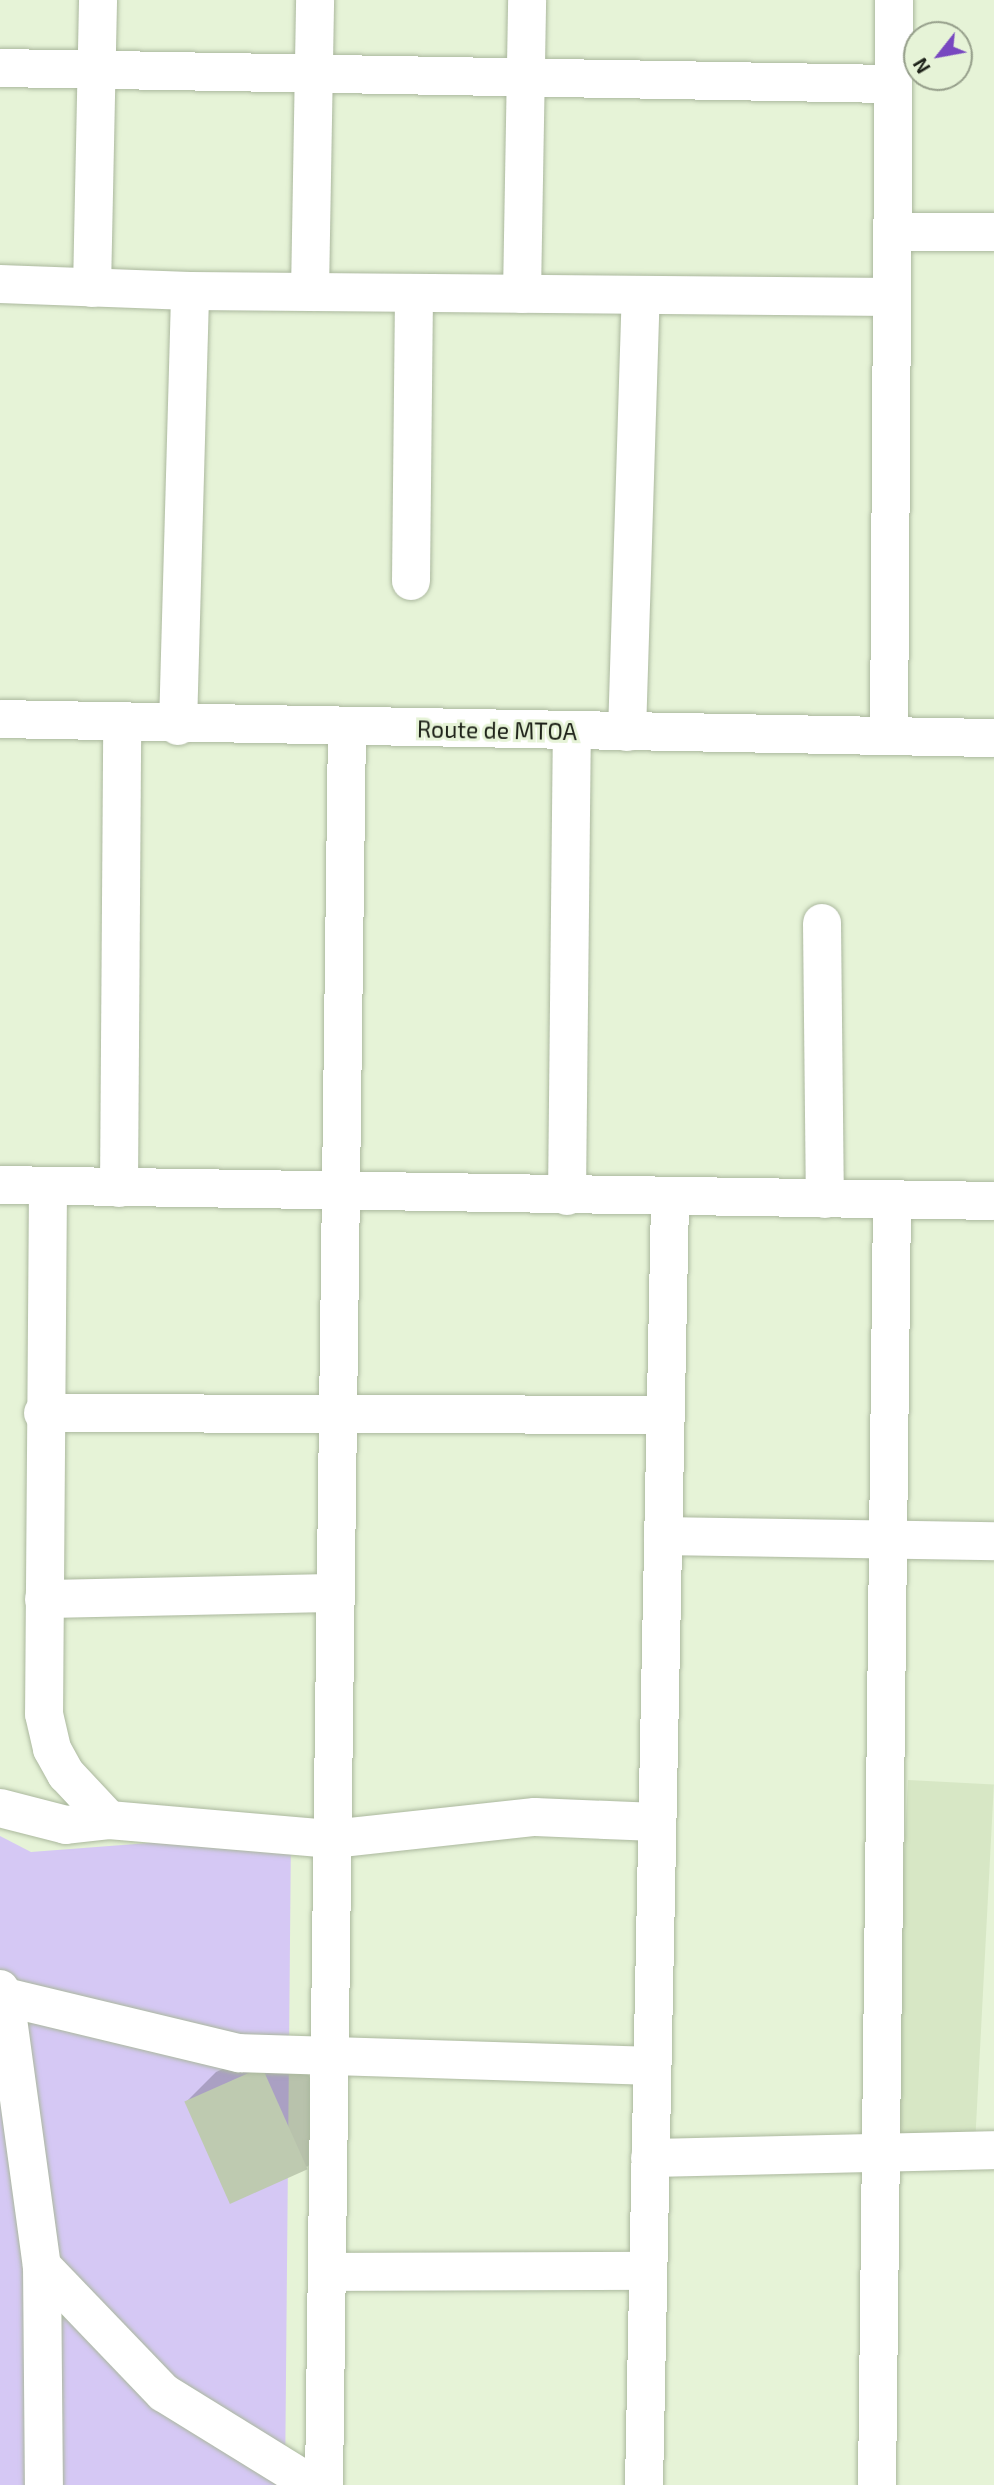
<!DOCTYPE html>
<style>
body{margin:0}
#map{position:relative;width:994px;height:2485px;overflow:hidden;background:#e6f3d7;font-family:"Exo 2",sans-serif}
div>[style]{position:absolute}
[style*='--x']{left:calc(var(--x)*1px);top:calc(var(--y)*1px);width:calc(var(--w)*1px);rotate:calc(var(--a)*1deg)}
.built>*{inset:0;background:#d7e7c5;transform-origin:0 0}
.green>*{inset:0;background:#d5c8f4}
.shadow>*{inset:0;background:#0003}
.building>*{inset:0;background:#becab0;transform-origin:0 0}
.roads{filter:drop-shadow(0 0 2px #abb89e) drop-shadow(0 0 2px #abb89e)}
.minor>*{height:38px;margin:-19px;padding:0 19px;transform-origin:19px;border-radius:19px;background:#fff}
span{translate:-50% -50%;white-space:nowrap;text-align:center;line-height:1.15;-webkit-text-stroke:6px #e6f3d7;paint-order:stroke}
.street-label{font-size:23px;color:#1e2219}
.north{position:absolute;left:903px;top:21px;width:70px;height:70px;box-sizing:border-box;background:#e6f3d7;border:2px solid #969f8b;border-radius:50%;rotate:239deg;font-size:19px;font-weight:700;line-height:28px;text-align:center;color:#1e2219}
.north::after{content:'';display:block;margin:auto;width:24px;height:32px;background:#7848c0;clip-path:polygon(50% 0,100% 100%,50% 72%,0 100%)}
</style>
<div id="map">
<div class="built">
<div style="left:908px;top:1780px;width:86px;height:355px;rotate:3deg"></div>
</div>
<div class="green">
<div style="clip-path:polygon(291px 1832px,285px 2485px,0 2485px,0 1836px,31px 1852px)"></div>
</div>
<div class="shadow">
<div style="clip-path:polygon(292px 2038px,337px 2138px,307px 2167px,186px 2102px,216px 2072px)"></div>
</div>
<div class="building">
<div style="left:262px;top:2067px;width:112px;height:85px;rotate:66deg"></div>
</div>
<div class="roads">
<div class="minor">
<div style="--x:0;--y:68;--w:893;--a:1.03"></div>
<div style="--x:892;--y:232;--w:102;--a:0"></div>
<div style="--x:0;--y:284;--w:190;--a:2.1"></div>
<div style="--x:190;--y:291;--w:702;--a:0.49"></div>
<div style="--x:92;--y:288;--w:288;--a:-88.8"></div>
<div style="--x:310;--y:292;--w:292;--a:-89"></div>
<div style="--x:522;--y:294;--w:294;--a:-89"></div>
<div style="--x:411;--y:581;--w:288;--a:-89.4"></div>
<div style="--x:0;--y:719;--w:994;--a:1.1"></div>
<div style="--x:178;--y:726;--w:435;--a:-88.4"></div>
<div style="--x:627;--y:732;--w:437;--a:-88.2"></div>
<div style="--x:889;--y:736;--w:736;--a:-89.61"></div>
<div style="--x:822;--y:923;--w:276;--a:89.4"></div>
<div style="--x:0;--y:1185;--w:994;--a:0.92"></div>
<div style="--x:48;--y:1187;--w:527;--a:90.43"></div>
<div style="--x:44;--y:1714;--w:36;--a:77"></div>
<div style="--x:52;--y:1749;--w:29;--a:61"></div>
<div style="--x:66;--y:1774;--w:63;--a:46.9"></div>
<div style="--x:119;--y:1188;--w:465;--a:-89.6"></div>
<div style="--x:567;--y:1196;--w:464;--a:-89.4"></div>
<div style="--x:43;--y:1413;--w:622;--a:0.18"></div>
<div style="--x:663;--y:1536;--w:331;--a:0.9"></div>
<div style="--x:44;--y:1599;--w:291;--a:-1.2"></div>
<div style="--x:0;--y:1808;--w:68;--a:14.4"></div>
<div style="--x:66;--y:1825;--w:43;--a:-6.6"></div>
<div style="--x:109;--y:1820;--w:224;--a:4.9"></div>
<div style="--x:332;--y:1839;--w:204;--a:-6.2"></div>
<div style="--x:535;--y:1817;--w:121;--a:2.4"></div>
<div style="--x:0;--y:1989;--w:9;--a:58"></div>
<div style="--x:5;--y:1997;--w:272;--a:82.2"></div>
<div style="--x:42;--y:2266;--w:219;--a:89.5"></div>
<div style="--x:5;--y:1997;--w:241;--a:13.5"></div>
<div style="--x:239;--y:2053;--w:413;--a:1.8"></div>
<div style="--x:650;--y:2158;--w:344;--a:-1.3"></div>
<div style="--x:42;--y:2266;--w:176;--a:46.2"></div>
<div style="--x:164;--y:2393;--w:175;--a:31.7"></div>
<div style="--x:327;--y:2272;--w:321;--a:-0.2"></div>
<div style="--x:324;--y:2485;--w:1757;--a:-89.25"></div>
<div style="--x:644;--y:2485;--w:1288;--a:-88.84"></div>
<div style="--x:877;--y:2485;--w:1285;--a:-89.33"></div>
</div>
</div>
<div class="street-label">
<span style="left:497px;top:730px;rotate:1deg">Route de MTOA</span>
</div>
<div class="north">N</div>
</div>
